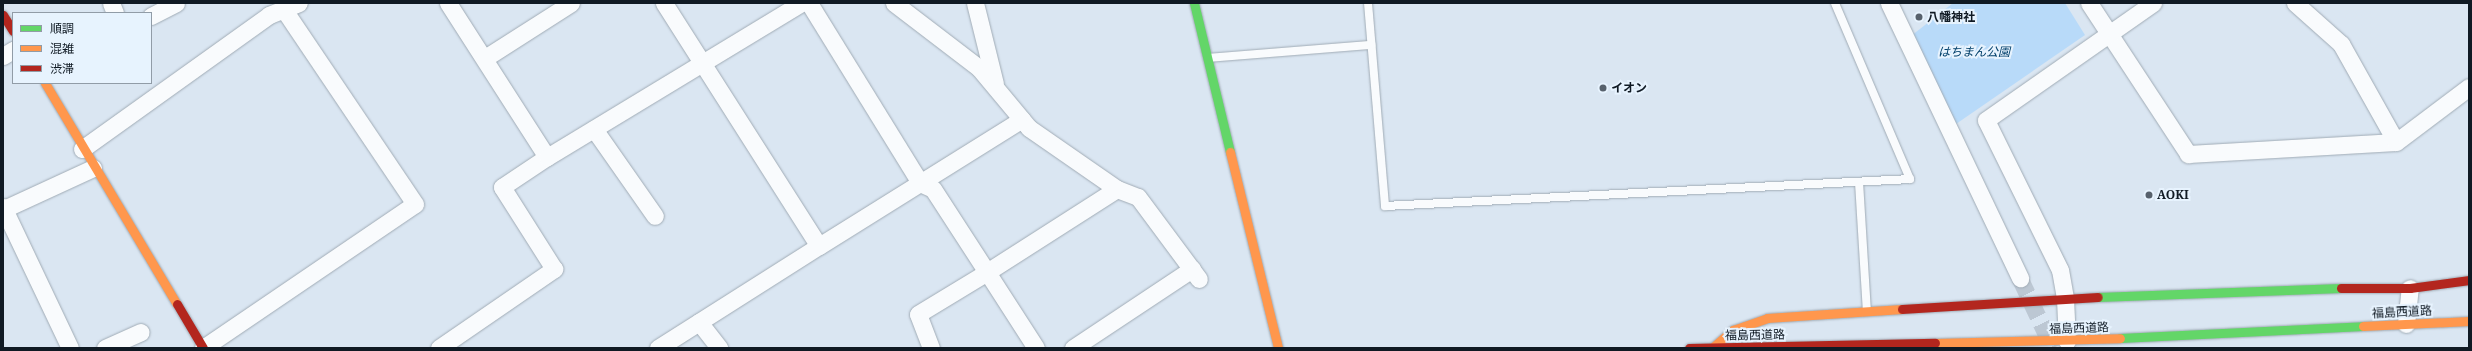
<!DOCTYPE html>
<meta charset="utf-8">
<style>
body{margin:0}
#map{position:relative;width:2472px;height:351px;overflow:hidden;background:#dae6f2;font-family:"Noto Serif","Noto Sans JP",serif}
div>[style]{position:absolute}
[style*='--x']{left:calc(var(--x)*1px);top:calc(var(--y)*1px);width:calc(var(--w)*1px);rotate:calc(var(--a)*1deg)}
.green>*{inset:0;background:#b8daf9}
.street-tunnel>*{height:17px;margin-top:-8.5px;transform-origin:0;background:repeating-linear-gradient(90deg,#bcc7d3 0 17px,transparent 0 25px)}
.roads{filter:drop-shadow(0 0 1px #a0abb5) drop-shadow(0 0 1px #a0abb5)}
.lane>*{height:8px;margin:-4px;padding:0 4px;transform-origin:4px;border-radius:4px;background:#f9fbfd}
.street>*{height:17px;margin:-8.5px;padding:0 8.5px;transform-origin:8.5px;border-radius:8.5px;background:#f9fbfd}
.fast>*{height:9px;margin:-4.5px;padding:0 4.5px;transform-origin:4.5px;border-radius:4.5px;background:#63d668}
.slow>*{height:9px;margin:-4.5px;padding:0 4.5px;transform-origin:4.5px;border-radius:4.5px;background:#ff974d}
.jam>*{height:9px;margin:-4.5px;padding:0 4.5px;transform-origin:4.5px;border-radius:4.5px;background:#b3261e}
.dots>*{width:11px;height:11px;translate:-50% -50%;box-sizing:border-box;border:2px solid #e7f3fe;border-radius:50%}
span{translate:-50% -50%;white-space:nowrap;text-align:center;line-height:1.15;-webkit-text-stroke:4px #e7f3fe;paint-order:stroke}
.poi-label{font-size:12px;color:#101a24;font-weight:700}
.left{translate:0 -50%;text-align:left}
.park-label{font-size:12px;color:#003f6a;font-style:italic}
.street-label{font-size:12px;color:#101a24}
.frame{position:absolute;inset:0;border:4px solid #101a24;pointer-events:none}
.legend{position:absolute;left:12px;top:12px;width:140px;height:72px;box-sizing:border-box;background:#e7f3fe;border:1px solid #919ca7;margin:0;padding:5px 7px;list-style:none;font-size:12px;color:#101a24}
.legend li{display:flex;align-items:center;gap:8px;height:20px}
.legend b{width:20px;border:1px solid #919ca7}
</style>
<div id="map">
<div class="green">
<div style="clip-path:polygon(1953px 3px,2065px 3px,2085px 35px,1956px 124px,1911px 36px)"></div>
</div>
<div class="street-tunnel">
<div style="--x:2020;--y:278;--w:77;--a:64.8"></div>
</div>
<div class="roads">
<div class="lane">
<div style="--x:1368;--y:3;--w:204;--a:85.2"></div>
<div style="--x:1385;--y:206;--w:526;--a:-2.94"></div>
<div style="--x:1910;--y:179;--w:191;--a:-113.1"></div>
<div style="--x:1208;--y:58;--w:164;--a:-4.6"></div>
<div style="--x:1859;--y:182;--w:129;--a:86.5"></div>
</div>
<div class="street">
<div style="--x:111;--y:3;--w:11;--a:68"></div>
<div style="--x:448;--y:3;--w:183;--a:57.3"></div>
<div style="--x:664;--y:3;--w:288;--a:57.5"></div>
<div style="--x:819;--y:246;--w:239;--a:-32"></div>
<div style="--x:809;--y:3;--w:211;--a:58.3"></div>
<div style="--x:920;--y:183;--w:14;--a:25"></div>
<div style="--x:933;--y:189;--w:99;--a:57"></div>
<div style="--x:987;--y:272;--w:154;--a:-32.6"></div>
<div style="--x:894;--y:3;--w:107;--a:37.4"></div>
<div style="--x:979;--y:68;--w:78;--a:50.2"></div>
<div style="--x:1029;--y:128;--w:107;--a:34.7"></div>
<div style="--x:1117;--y:189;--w:22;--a:21"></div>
<div style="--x:1138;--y:197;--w:102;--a:53.4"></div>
<div style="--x:975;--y:3;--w:83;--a:76.1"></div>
<div style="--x:1889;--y:3;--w:305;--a:64.5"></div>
<div style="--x:2089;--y:3;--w:181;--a:56.7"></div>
<div style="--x:2188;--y:154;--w:208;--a:-3.3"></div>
<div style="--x:2396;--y:142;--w:91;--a:-37"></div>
<div style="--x:2295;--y:3;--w:62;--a:41.7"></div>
<div style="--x:2341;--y:44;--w:112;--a:60.7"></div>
<div style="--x:151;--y:16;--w:28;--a:-27"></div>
<div style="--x:3;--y:56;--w:12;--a:-31"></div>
<div style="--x:485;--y:58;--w:102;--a:-32.6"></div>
<div style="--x:594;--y:129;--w:106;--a:55"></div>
<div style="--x:82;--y:149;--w:230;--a:-35.6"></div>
<div style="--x:269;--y:15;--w:32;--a:-22"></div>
<div style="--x:3;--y:207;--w:156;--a:64.6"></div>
<div style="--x:4;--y:209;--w:98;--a:-24.7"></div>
<div style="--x:699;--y:322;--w:33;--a:52"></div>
<div style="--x:2406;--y:324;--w:36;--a:-84"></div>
<div style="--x:2067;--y:341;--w:43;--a:-92.7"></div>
<div style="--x:2065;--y:298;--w:28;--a:-100"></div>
<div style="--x:2060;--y:270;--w:167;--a:-116.3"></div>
<div style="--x:1986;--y:120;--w:204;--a:-35"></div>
<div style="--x:105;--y:348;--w:39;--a:-24"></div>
<div style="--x:203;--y:348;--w:256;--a:-34.2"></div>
<div style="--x:415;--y:204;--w:236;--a:-124"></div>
<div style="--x:439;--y:348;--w:140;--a:-34.5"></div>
<div style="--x:554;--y:269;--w:97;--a:-122.4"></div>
<div style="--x:502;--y:187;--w:54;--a:-33.7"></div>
<div style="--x:547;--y:157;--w:297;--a:-31.2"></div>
<div style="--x:658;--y:348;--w:191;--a:-32.4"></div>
<div style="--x:931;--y:348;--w:36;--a:-111"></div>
<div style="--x:918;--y:314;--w:81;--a:-31.3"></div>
<div style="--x:987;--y:272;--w:90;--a:57.2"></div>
<div style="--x:1073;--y:348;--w:143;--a:-33.6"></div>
</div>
<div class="fast">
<div style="--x:1194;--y:3;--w:153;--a:76.4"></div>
<div style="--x:2098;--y:297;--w:243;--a:-2.1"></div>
<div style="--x:2120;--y:338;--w:243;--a:-2.8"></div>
</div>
<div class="slow">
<div style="--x:45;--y:83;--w:257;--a:59.2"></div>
<div style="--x:1230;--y:152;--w:202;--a:76.2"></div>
<div style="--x:2363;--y:326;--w:106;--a:-2.7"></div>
<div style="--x:1935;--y:343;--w:185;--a:-1.5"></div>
<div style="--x:1712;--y:348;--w:28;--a:-41"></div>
<div style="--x:1733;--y:330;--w:36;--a:-19"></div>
<div style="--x:1767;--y:318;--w:135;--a:-3.8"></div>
</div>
<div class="jam">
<div style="--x:3;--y:15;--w:19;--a:58"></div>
<div style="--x:2341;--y:288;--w:69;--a:0"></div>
<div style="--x:2410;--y:288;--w:60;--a:-7.7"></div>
<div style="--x:177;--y:304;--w:51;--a:59.4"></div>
<div style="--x:1902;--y:309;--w:196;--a:-3.5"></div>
<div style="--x:1689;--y:348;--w:246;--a:-1.2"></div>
</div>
</div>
<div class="dots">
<div style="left:1919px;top:17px;background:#57616c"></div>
<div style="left:1603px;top:88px;background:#57616c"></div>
<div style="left:2149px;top:195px;background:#57616c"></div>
</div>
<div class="poi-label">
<span class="left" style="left:1927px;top:17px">八幡神社</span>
<span class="left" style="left:1611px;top:88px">イオン</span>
<span class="left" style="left:2157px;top:195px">AOKI</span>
</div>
<div class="park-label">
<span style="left:1974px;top:52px">はちまん公園</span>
</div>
<div class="street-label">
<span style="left:2402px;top:312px;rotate:-3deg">福島西道路</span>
<span style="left:2079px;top:328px;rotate:-2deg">福島西道路</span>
<span style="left:1755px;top:335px;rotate:-1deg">福島西道路</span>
</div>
<div class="frame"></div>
<ul class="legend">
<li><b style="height:5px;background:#63d668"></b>順調</li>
<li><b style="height:5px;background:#ff974d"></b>混雑</li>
<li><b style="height:5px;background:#b3261e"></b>渋滞</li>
</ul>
</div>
